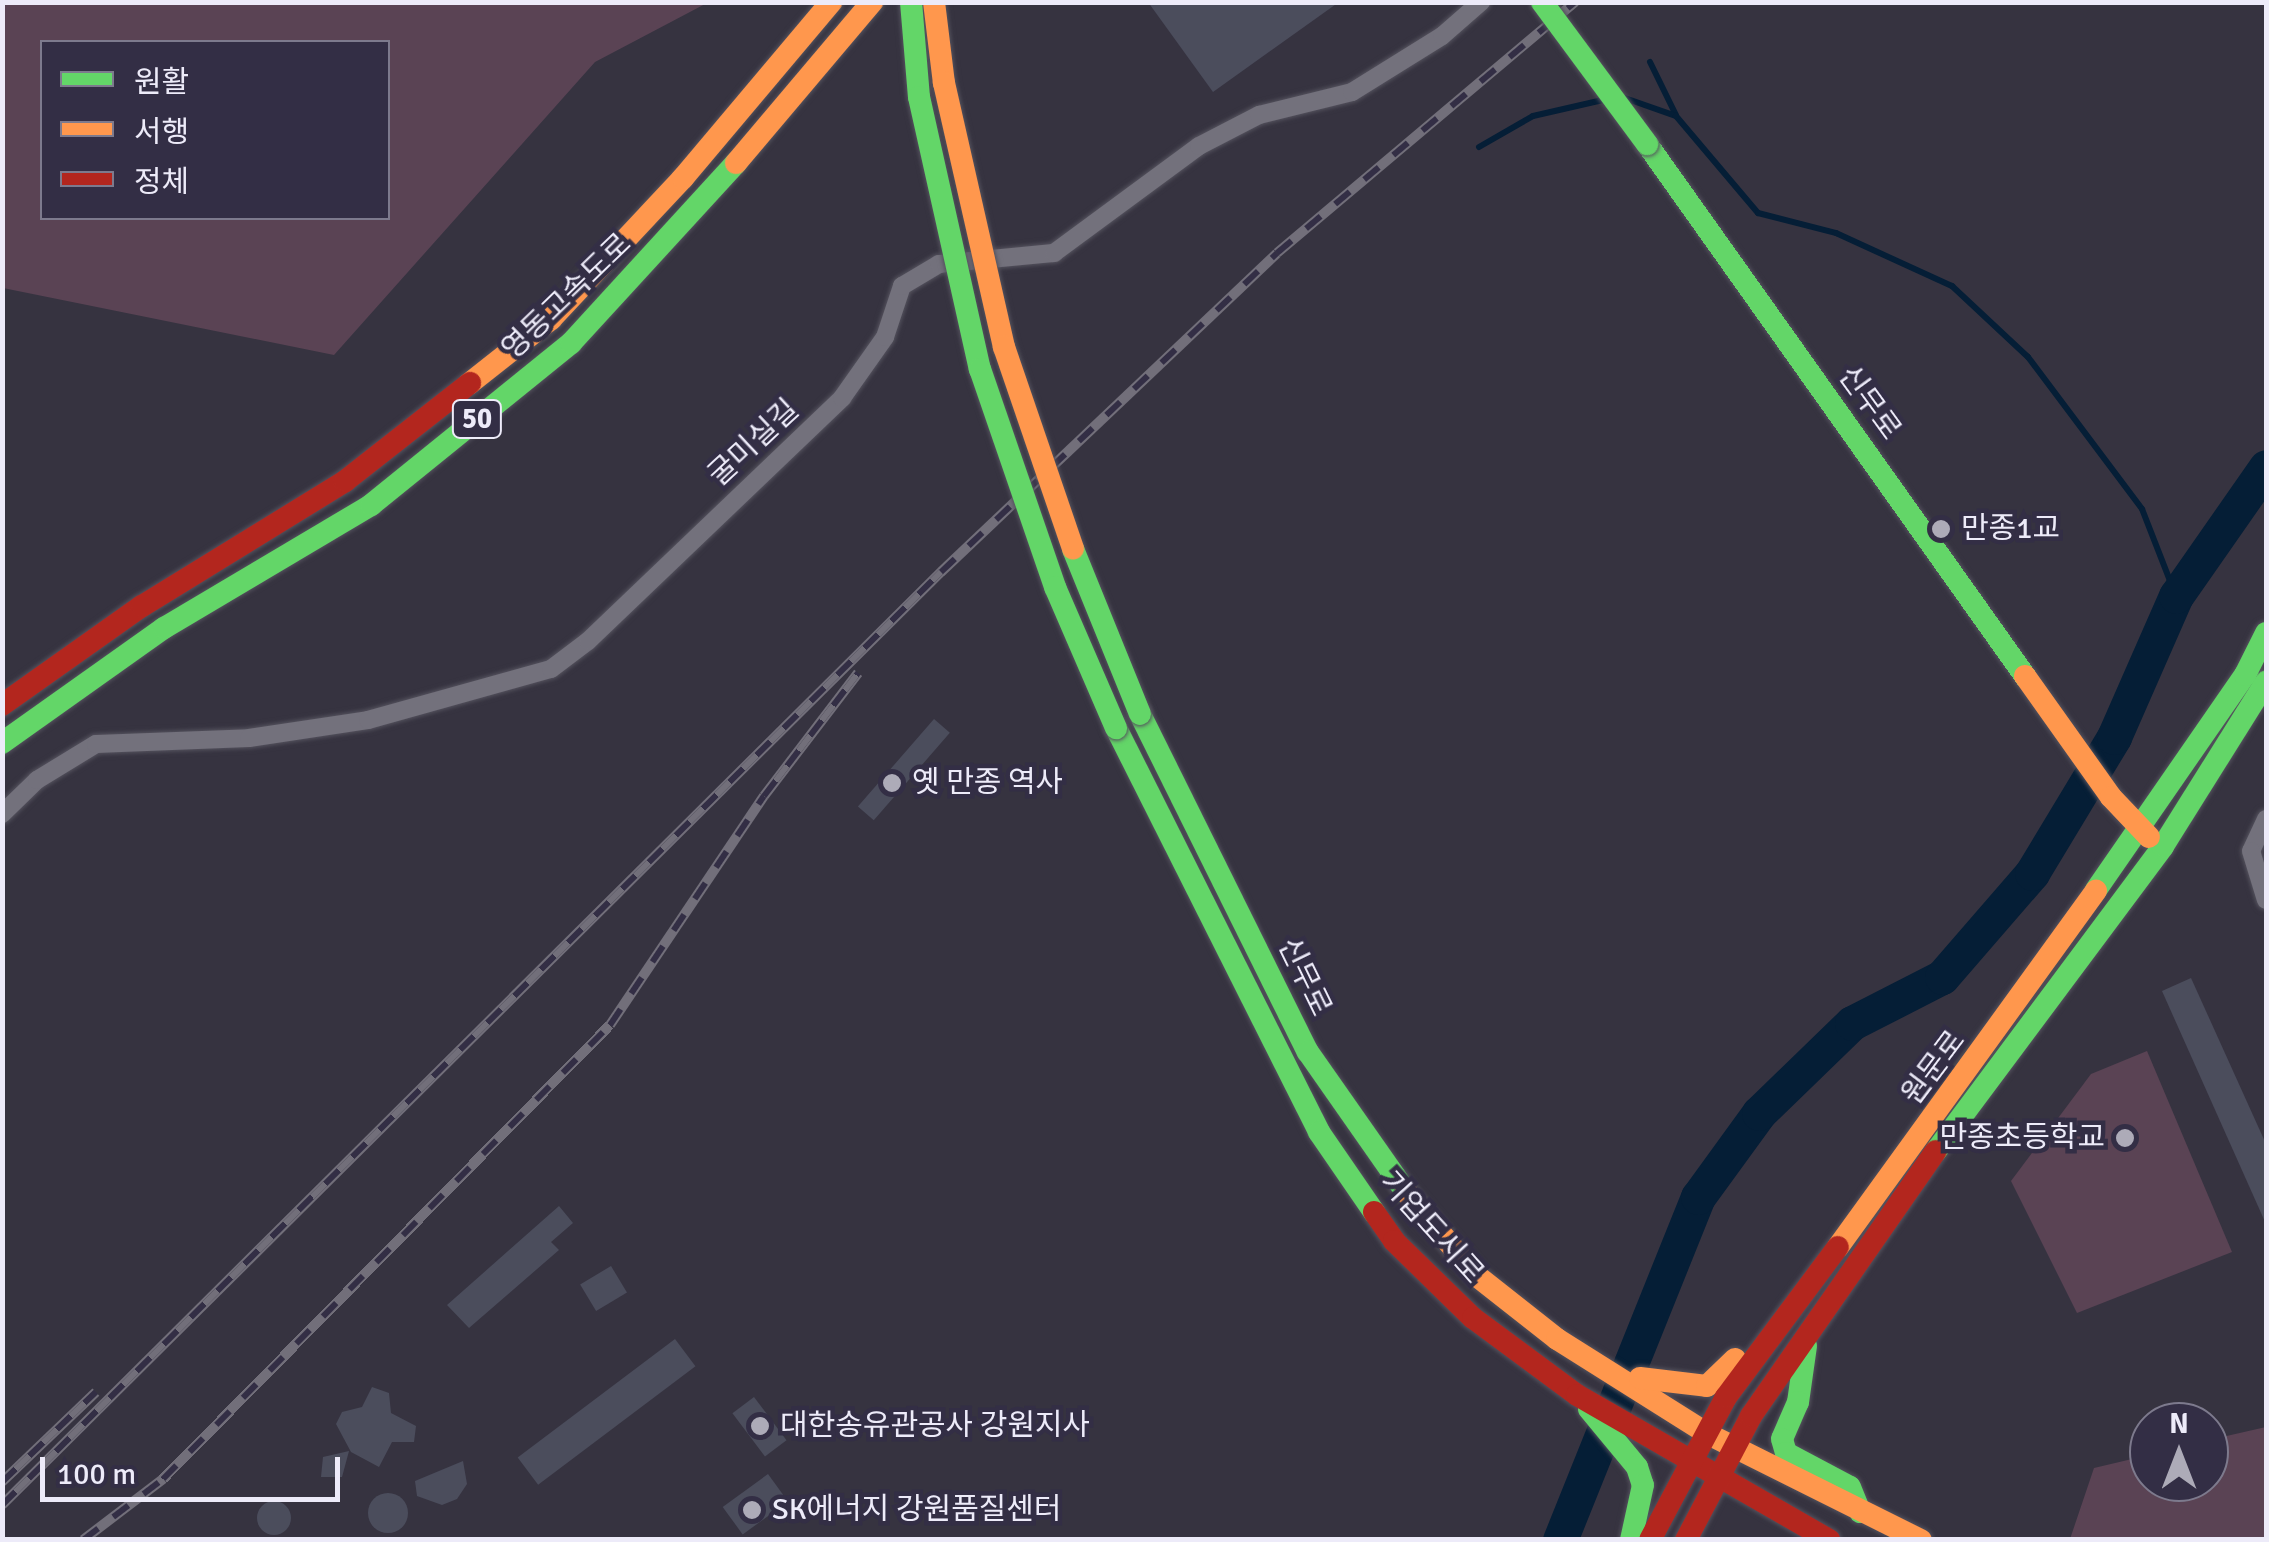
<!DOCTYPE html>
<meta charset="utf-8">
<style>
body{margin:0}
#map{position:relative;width:2269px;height:1542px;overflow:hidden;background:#363340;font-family:Signika,"Noto Sans KR",sans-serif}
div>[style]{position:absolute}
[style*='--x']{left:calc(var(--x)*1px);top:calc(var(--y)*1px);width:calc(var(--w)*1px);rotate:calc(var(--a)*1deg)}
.green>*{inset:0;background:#5a4354}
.stream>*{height:6px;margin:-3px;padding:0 3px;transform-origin:3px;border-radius:3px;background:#051e36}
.river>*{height:35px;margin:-17.5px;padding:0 17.5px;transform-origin:17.5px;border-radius:17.5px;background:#051e36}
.building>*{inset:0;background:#4b4d5c;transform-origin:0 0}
.round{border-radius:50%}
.roads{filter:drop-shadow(0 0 2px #54525d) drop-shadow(0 0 2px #54525d)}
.street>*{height:18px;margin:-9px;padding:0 9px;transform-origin:9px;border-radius:9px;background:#73717c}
.fast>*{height:22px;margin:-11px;padding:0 11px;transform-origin:11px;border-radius:11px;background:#63d668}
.slow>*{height:22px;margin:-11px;padding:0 11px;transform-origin:11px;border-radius:11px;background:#ff974d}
.jam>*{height:22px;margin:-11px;padding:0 11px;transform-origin:11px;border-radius:11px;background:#b3261e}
.rail>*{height:10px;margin-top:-5px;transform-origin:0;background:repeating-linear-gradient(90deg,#332e45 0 19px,#726f7a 0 38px);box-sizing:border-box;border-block:2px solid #726f7a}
.bridges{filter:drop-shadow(0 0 2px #54525d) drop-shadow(0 0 2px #54525d)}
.fast-bridge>*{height:22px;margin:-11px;padding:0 11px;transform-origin:11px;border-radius:11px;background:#63d668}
.slow-bridge>*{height:22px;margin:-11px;padding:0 11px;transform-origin:11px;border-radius:11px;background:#ff974d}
.dots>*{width:28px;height:28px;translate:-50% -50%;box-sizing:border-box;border:5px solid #332e45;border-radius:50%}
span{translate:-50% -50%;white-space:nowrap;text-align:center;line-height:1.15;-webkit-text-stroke:9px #332e45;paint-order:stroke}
.shield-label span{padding:2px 8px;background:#332e45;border:2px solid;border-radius:8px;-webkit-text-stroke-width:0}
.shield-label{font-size:28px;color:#edebf9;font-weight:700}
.street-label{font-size:30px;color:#edebf9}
.poi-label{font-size:30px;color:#edebf9}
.left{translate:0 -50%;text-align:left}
.right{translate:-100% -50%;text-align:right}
.frame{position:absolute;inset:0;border:5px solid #edebf9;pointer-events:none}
.legend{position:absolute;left:40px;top:40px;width:350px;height:180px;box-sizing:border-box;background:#332e45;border:2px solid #7d7a8d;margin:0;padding:12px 18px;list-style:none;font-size:30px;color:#edebf9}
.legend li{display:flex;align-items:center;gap:20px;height:50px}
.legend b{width:50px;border:2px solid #7d7a8d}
.north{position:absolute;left:2129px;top:1402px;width:100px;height:100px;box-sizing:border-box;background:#332e45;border:2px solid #7d7a8d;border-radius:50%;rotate:0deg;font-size:28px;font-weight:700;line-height:40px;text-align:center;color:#edebf9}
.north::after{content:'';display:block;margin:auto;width:35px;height:45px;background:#adabb8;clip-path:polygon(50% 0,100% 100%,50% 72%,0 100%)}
.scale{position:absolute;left:40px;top:1457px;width:300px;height:45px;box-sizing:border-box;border:5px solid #edebf9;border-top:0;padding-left:12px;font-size:30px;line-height:35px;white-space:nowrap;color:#edebf9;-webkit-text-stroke:8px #332e45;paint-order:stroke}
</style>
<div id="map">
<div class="green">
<div style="clip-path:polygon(evenodd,3px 2px,707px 2px,707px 3px,595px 62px,334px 355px,3px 288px,3px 2px,42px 42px,388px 42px,388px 218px,42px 218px,42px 42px)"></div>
<div style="clip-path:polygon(2147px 1051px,2232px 1252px,2077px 1313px,2011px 1181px,2091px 1074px)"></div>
<div style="clip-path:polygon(2266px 1427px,2266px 1539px,2070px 1539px,2094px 1468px,2149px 1455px,2149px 1482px,2209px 1482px,2209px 1440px)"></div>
</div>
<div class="stream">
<div style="--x:1650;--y:62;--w:59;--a:63.9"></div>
<div style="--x:1619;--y:96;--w:60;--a:19.3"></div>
<div style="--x:1676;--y:116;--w:127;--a:49.8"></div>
<div style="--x:1758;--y:213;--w:81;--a:14.4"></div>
<div style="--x:1836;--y:233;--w:128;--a:24.6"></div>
<div style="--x:1952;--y:286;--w:104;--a:43.1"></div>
<div style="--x:2028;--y:357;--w:190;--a:53.1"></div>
<div style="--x:2142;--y:509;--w:93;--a:68.7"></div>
<div style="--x:1479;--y:147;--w:62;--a:-29.9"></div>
<div style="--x:1533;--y:116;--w:76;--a:-12.9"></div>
</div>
<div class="river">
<div style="--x:1560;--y:1540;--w:370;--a:-68.1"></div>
<div style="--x:1698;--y:1197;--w:104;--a:-54"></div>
<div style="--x:1759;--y:1113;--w:129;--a:-44.1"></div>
<div style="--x:1852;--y:1023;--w:101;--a:-27.1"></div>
<div style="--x:1942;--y:977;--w:138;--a:-49.1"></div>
<div style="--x:2032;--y:873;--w:159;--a:-58.9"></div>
<div style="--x:2114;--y:737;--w:154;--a:-66.3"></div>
<div style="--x:2176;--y:596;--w:157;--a:-55.1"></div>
</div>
<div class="building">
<div style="clip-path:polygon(1148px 2px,1339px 2px,1213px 92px)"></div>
<div style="left:934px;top:719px;width:21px;height:116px;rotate:41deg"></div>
<div style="clip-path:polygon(2191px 978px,2266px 1144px,2266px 1224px,2162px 991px)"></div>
<div style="clip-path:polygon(559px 1206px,573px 1223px,551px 1242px,559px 1250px,469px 1328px,447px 1305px)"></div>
<div style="left:611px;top:1266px;width:31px;height:36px;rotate:59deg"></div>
<div style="left:675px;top:1339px;width:34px;height:197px;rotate:53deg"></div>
<div style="clip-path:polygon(372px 1387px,389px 1393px,391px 1413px,416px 1426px,414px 1442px,392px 1442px,379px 1467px,351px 1452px,336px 1424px,342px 1412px,362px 1407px)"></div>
<div style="left:754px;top:1397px;width:54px;height:27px;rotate:53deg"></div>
<div style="clip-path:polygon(349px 1451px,342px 1477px,321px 1477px,323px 1457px)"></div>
<div style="clip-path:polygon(463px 1461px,467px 1484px,457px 1499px,442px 1505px,417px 1496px,415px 1481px)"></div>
<div style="left:768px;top:1474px;width:34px;height:56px;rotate:54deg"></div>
<div class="round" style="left:368px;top:1493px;width:40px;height:40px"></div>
<div class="round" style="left:257px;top:1501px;width:34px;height:34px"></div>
</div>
<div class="roads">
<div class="street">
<div style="--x:2;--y:814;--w:49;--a:-44.2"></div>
<div style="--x:37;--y:780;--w:69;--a:-31.4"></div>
<div style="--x:96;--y:744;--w:153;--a:-2.2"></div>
<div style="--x:249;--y:738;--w:120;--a:-8.6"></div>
<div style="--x:368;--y:720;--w:190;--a:-15.6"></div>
<div style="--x:551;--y:669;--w:46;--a:-37.1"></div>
<div style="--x:588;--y:641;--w:352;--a:-43.7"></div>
<div style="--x:842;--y:398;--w:75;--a:-54.8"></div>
<div style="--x:885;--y:337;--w:54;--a:-71.6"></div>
<div style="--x:902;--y:286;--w:43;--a:-30.7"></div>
<div style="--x:939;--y:264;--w:116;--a:-5.5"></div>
<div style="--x:1054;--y:253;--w:180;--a:-36.4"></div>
<div style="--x:1199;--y:146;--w:68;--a:-27.3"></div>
<div style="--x:1259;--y:115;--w:96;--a:-13.9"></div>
<div style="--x:1352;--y:92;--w:106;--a:-31.9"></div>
<div style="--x:1442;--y:36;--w:52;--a:-41.1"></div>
<div style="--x:2266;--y:819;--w:35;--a:115"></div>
<div style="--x:2251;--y:851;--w:51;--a:73"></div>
</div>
<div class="fast">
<div style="--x:1647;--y:144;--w:653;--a:54.61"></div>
<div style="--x:1140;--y:714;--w:377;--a:63.6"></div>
<div style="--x:1308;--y:1052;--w:171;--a:55"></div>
<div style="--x:1116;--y:728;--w:452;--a:63.3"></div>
<div style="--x:1319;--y:1132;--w:97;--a:55.5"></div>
<div style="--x:2;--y:743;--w:199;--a:-35.4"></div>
<div style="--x:164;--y:628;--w:241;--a:-30.7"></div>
<div style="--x:371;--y:505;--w:257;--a:-39"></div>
<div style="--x:571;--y:343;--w:244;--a:-47.5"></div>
<div style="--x:2096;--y:890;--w:262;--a:-55.3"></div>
<div style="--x:2245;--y:675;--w:47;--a:-63.4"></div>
<div style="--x:1936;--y:1151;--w:380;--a:-53.3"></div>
<div style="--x:2163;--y:846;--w:194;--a:-57.9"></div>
<div style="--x:1806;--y:1346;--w:57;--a:98.1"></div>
<div style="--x:1798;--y:1402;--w:40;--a:113.4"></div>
<div style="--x:1782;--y:1439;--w:15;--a:74"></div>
<div style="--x:1786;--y:1453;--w:72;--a:28"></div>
<div style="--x:1850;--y:1487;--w:27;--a:68"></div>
<div style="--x:1589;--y:1409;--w:75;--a:50.4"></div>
<div style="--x:1637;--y:1467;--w:19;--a:72"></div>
<div style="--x:1643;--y:1485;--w:56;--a:102.3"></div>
</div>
<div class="slow">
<div style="--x:736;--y:163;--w:211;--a:-49.8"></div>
<div style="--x:470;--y:383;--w:103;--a:-38.3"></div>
<div style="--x:551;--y:319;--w:193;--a:-46.9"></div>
<div style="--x:683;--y:178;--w:230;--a:-49.9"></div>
<div style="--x:2025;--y:676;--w:148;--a:54.6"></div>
<div style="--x:2111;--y:797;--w:55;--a:46.5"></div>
<div style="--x:1406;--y:1192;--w:110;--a:49.8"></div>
<div style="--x:1477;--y:1276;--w:102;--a:38.2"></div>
<div style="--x:1557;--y:1339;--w:176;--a:32.2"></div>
<div style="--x:1706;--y:1433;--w:240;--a:26.5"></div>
<div style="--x:1838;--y:1247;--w:440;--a:-54.1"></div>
<div style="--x:1640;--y:1378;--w:67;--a:6.8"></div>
<div style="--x:1707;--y:1386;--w:39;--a:-44"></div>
</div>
<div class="jam">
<div style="--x:2;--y:705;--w:171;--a:-35.3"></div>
<div style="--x:142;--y:606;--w:238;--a:-31.6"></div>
<div style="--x:345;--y:481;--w:159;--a:-38.1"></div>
<div style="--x:1374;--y:1212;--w:35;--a:55"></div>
<div style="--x:1394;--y:1241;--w:110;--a:44.3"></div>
<div style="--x:1473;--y:1318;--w:129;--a:36.5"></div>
<div style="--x:1577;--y:1395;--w:291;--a:29.9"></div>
<div style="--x:1650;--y:1540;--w:162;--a:-62"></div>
<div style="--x:1726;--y:1397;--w:187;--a:-53.3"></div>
<div style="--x:1686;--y:1540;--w:140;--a:-62.3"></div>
<div style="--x:1751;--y:1416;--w:323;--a:-55.1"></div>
</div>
</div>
<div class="rail">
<div style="--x:2;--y:1482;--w:130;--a:-43.8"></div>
<div style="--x:2;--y:1505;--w:1324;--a:-44.82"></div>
<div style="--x:941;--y:572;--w:463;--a:-43.5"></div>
<div style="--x:1277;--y:253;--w:390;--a:-40.1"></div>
<div style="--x:83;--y:1540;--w:101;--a:-37.3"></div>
<div style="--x:163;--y:1479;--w:637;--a:-45.45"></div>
<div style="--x:610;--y:1025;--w:276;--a:-56.1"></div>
<div style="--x:764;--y:796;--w:155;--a:-52.6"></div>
</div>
<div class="bridges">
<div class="fast-bridge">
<div style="--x:911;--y:2;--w:95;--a:85.2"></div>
<div style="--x:919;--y:97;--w:279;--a:77.4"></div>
<div style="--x:980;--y:369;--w:231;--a:71"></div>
<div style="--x:1055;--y:587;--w:154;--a:66.6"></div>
<div style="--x:1542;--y:2;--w:177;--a:53.5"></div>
<div style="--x:1073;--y:549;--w:178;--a:67.9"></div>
</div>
<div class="slow-bridge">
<div style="--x:934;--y:2;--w:82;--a:83"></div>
<div style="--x:944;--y:83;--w:271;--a:77.2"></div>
<div style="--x:1004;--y:347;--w:213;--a:71.1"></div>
</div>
</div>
<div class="dots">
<div style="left:1941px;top:529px;background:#adabb8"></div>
<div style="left:892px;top:783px;background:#adabb8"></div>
<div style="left:2125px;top:1138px;background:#adabb8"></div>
<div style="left:760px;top:1426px;background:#adabb8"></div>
<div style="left:752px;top:1510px;background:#adabb8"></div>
</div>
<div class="shield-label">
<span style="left:477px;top:419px">50</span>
</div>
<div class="street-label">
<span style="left:567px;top:297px;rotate:-44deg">영동고속도로</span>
<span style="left:1869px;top:403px;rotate:54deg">신무로</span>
<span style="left:754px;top:443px;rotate:-43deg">굴미실길</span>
<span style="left:1304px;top:977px;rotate:64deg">신무로</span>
<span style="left:1934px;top:1068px;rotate:-53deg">원문로</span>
<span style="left:1431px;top:1228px;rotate:48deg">기업도시로</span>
</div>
<div class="poi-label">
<span class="left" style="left:1961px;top:529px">만종1교</span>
<span class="left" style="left:912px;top:783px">옛 만종 역사</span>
<span class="right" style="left:2105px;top:1138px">만종초등학교</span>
<span class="left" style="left:780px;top:1426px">대한송유관공사 강원지사</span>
<span class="left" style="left:772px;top:1510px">SK에너지 강원품질센터</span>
</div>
<div class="frame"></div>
<ul class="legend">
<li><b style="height:12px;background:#63d668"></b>원활</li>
<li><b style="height:12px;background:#ff974d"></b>서행</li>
<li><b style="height:12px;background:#b3261e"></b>정체</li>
</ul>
<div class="north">N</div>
<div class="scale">100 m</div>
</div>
